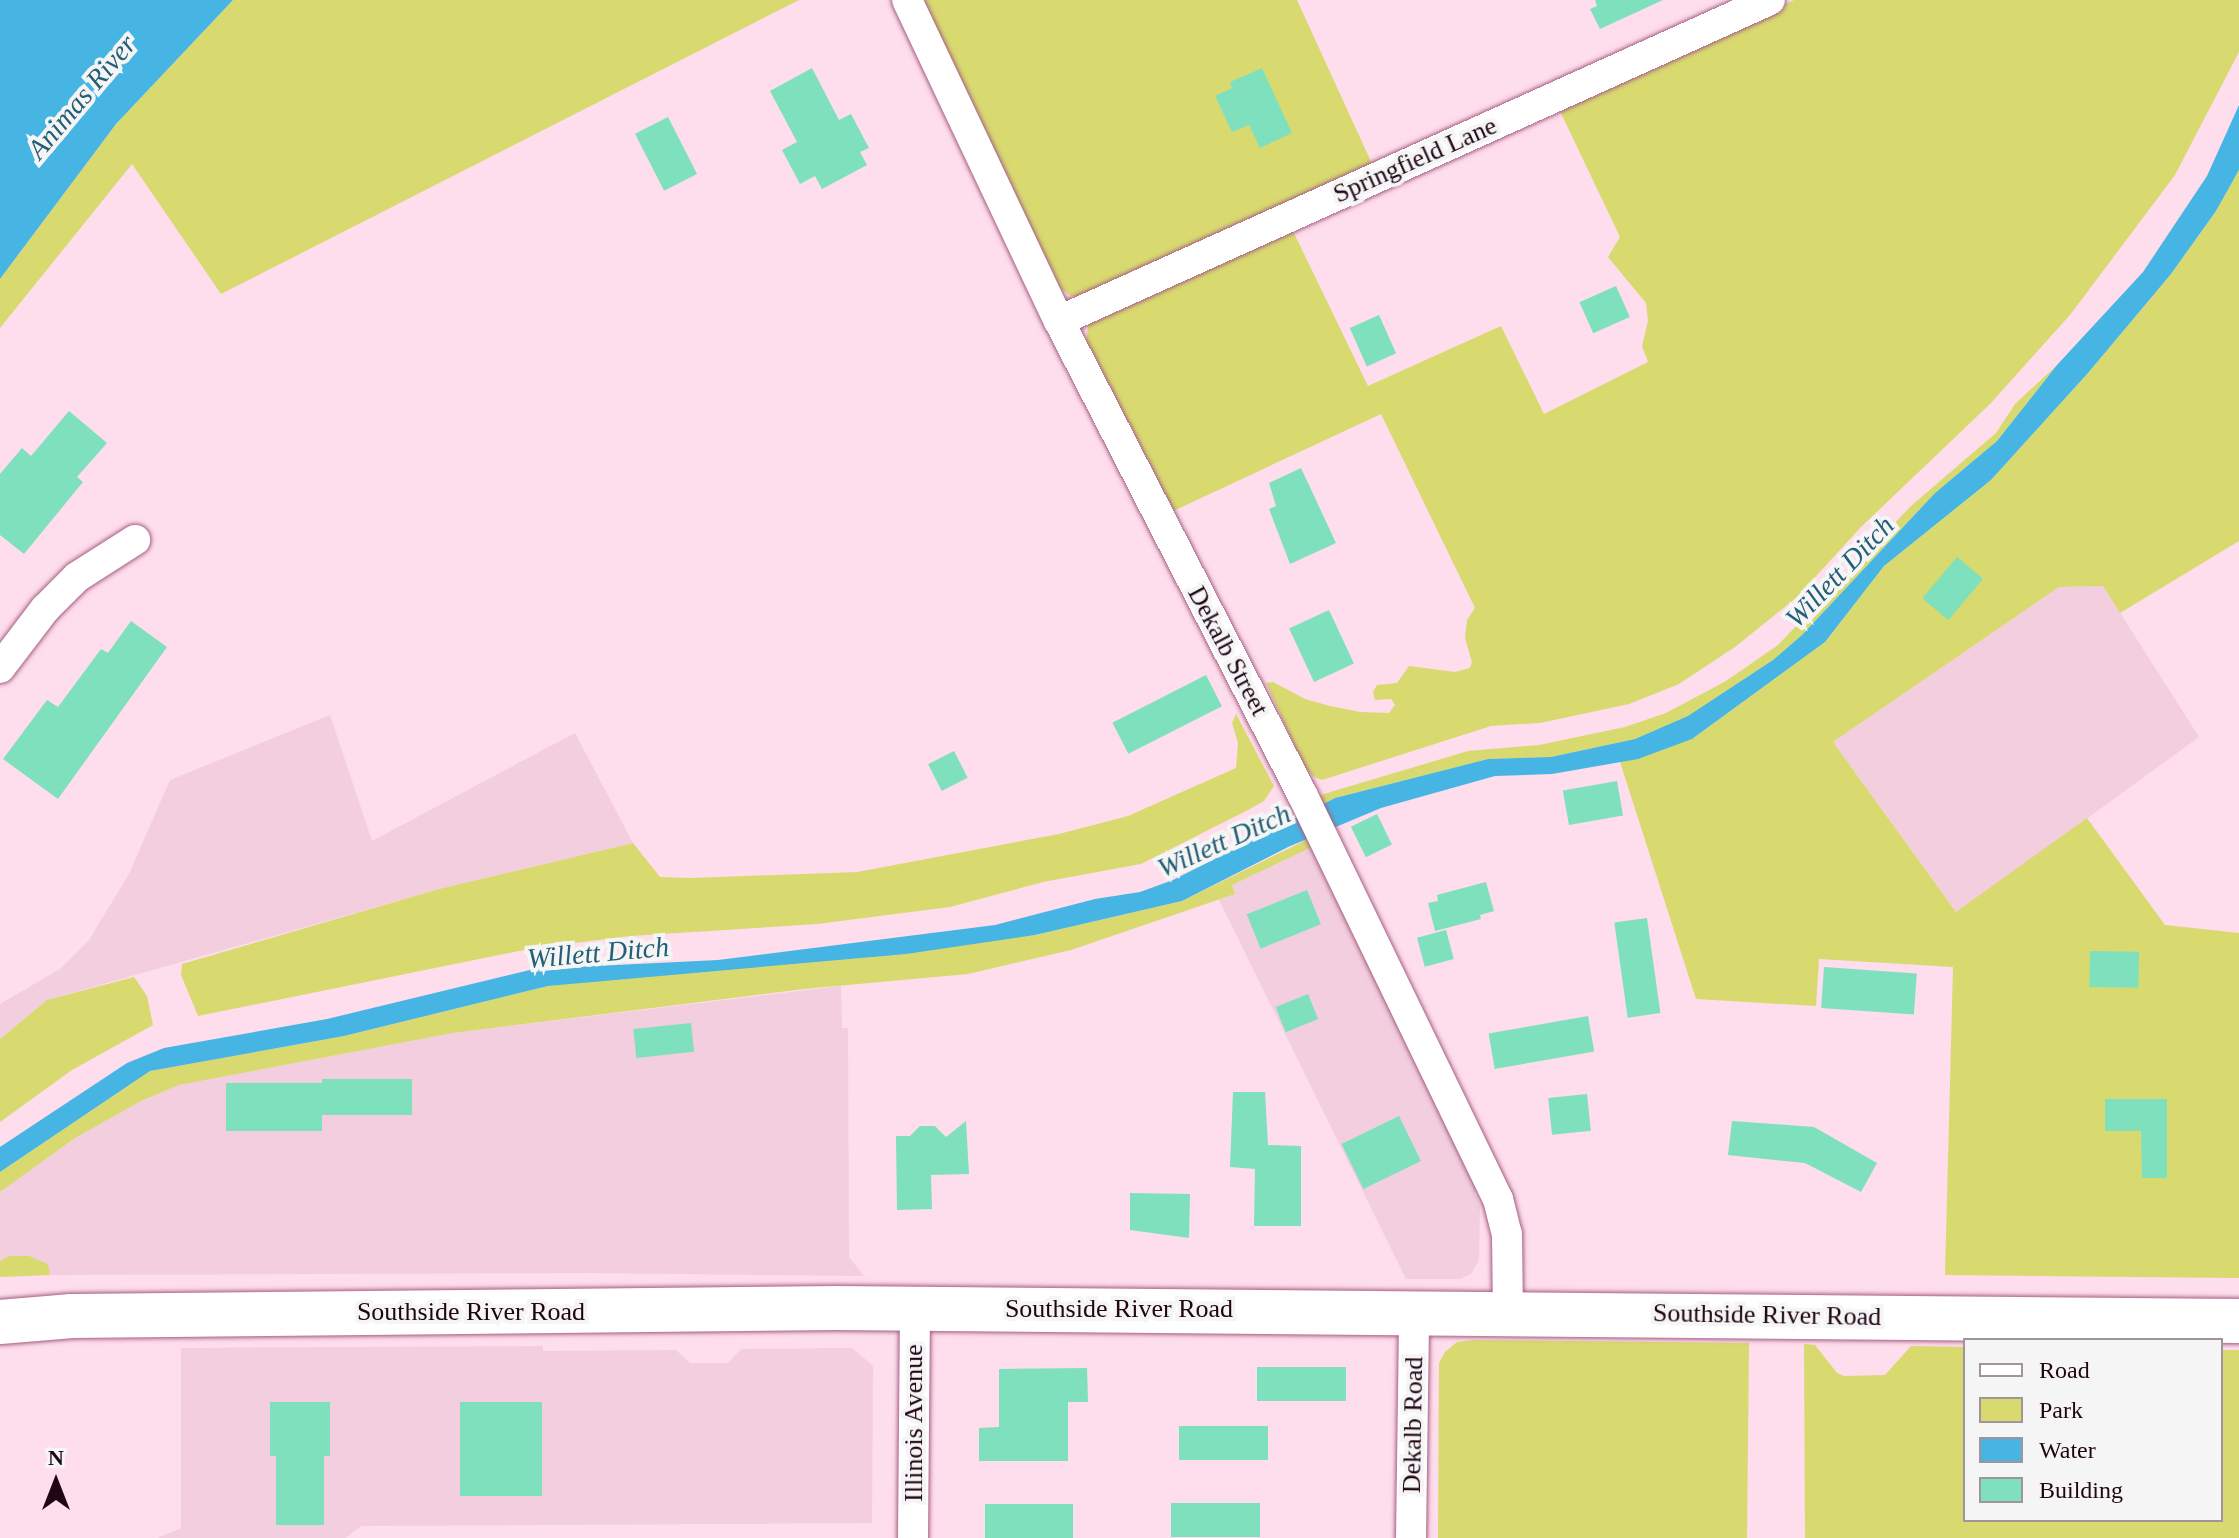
<!DOCTYPE html>
<style>
body{margin:0}
#map{position:relative;width:2239px;height:1538px;overflow:hidden;background:#feddec;font-family:"Times New Roman",serif}
div>[style]{position:absolute}
[style*='--x']{left:calc(var(--x)*1px);top:calc(var(--y)*1px);width:calc(var(--w)*1px);rotate:calc(var(--a)*1deg)}
.built>*{inset:0;background:#f2cede}
.green>*{inset:0;background:#d8da70}
.water>*{inset:0;background:#46b5e4}
.building>*{inset:0;background:#7fe0be;transform-origin:0 0}
.roads{filter:drop-shadow(0 0 2px #a65e82) drop-shadow(0 0 2px #a65e82)}
.street>*{height:30px;margin:-15px;padding:0 15px;transform-origin:15px;border-radius:15px;background:#fff}
.secondary>*{height:44px;margin:-22px;padding:0 22px;transform-origin:22px;border-radius:22px;background:#fff}
span{translate:-50% -50%;white-space:nowrap;text-align:center;line-height:1.15;-webkit-text-stroke:8px #f5f5f5;paint-order:stroke}
.street-label{font-size:26px;color:#200514}
.water-label{font-size:28px;color:#245e77;font-style:italic}
.legend{position:absolute;left:1963px;top:1338px;width:260px;height:184px;box-sizing:border-box;background:#f5f5f5;border:2px solid #a0959b;margin:0;padding:10px 14px;list-style:none;font-size:24px;color:#200514}
.legend li{display:flex;align-items:center;gap:16px;height:40px}
.legend b{width:40px;border:2px solid #a0959b}
.north{position:absolute;left:16px;top:1442px;width:80px;height:80px;-webkit-text-stroke:6px #f5f5f5;paint-order:stroke;rotate:0deg;font-size:22px;font-weight:700;line-height:32px;text-align:center;color:#200514}
.north::after{content:'';display:block;margin:auto;width:28px;height:36px;background:#200514;clip-path:polygon(50% 0,100% 100%,50% 72%,0 100%)}
</style>
<div id="map">
<div class="built">
<div style="clip-path:polygon(2103px 586px,2199px 737px,1957px 913px,1833px 742px,2059px 587px)"></div>
<div style="clip-path:polygon(330px 715px,372px 841px,575px 733px,633px 843px,439px 889px,47px 1000px,0 1039px,0 1004px,60px 969px,89px 940px,129px 874px,170px 780px)"></div>
<div style="clip-path:polygon(1316px 845px,1479px 1189px,1474px 1192px,1480px 1206px,1479px 1260px,1471px 1274px,1460px 1279px,1406px 1279px,1219px 900px,1234px 894px,1232px 885px)"></div>
<div style="clip-path:polygon(841px 986px,842px 1028px,848px 1028px,849px 1257px,864px 1276px,589px 1273px,50px 1275px,48px 1264px,9px 1256px,0 1261px,0 1192px,75px 1138px,141px 1101px,179px 1085px,453px 1033px)"></div>
<div style="clip-path:polygon(543px 1346px,543px 1351px,676px 1350px,690px 1363px,728px 1363px,741px 1349px,852px 1348px,873px 1366px,872px 1523px,361px 1526px,346px 1538px,157px 1538px,181px 1528px,181px 1348px)"></div>
</div>
<div class="green">
<div style="clip-path:polygon(233px 0,799px 0,221px 294px,132px 164px,0 328px,0 279px,116px 124px)"></div>
<div style="clip-path:polygon(922px 0,1297px 0,1373px 166px,1080px 296px,1071px 296px,1056px 285px)"></div>
<div style="clip-path:polygon(1794px 0,2239px 0,2239px 52px,2175px 175px,2070px 315px,1990px 404px,1861px 527px,1796px 598px,1735px 647px,1679px 684px,1629px 704px,1540px 723px,1491px 726px,1322px 780px,1314px 777px,1305px 768px,1266px 683px,1273px 682px,1305px 699px,1330px 706px,1360px 712px,1389px 713px,1395px 705px,1391px 699px,1375px 700px,1373px 692px,1377px 685px,1397px 683px,1409px 666px,1455px 672px,1470px 668px,1472px 662px,1465px 638px,1467px 620px,1475px 608px,1381px 414px,1169px 513px,1086px 344px,1088px 326px,1094px 319px,1292px 229px,1368px 386px,1501px 326px,1544px 414px,1648px 362px,1642px 346px,1648px 321px,1646px 303px,1608px 257px,1620px 237px,1559px 109px)"></div>
<div style="clip-path:polygon(2239px 170px,2239px 541px,2120px 613px,2103px 586px,2059px 587px,1833px 742px,1956px 912px,2087px 818px,2165px 925px,2239px 933px,2239px 1278px,1945px 1275px,1953px 967px,1819px 959px,1816px 1006px,1696px 999px,1620px 762px,1692px 739px,1825px 642px,1884px 566px,1991px 480px,2088px 373px,2171px 274px,2216px 211px)"></div>
<div style="clip-path:polygon(2057px 365px,1997px 441px,1935px 493px,1802px 635px,1773px 660px,1689px 716px,1635px 739px,1551px 757px,1488px 759px,1335px 798px,1319px 806px,1317px 796px,1468px 751px,1539px 745px,1625px 727px,1666px 713px,1726px 681px,1778px 645px,1911px 506px,1996px 433px,2015px 404px)"></div>
<div style="clip-path:polygon(1236px 714px,1274px 786px,1264px 801px,1248px 810px,1141px 864px,1043px 882px,950px 907px,817px 924px,631px 936px,534px 948px,198px 1016px,181px 975px,182px 964px,439px 889px,633px 843px,660px 877px,691px 878px,857px 872px,1059px 834px,1128px 816px,1236px 768px,1238px 743px,1232px 723px)"></div>
<div style="clip-path:polygon(1312px 837px,1316px 845px,1232px 885px,1235px 894px,1071px 950px,968px 974px,804px 989px,453px 1033px,179px 1085px,141px 1101px,75px 1138px,0 1192px,0 1172px,150px 1071px,344px 1036px,548px 986px,1035px 935px,1182px 901px)"></div>
<div style="clip-path:polygon(134px 977px,147px 996px,153px 1025px,72px 1070px,0 1122px,0 1039px,47px 1000px)"></div>
<div style="clip-path:polygon(9px 1256px,29px 1256px,48px 1264px,50px 1275px,0 1277px,0 1261px)"></div>
<div style="clip-path:polygon(1474px 1340px,1749px 1343px,1747px 1538px,1438px 1538px,1439px 1363px,1445px 1352px,1457px 1342px)"></div>
<div style="clip-path:polygon(1804px 1344px,1815px 1345px,1837px 1373px,1844px 1376px,1885px 1375px,1911px 1346px,1965px 1347px,1965px 1520px,2221px 1520px,2221px 1350px,2239px 1350px,2239px 1538px,1805px 1538px)"></div>
</div>
<div class="water">
<div style="clip-path:polygon(0 0,233px 0,116px 124px,0 279px)"></div>
<div style="clip-path:polygon(2239px 105px,2239px 170px,2216px 211px,2171px 274px,2088px 373px,1991px 480px,1884px 566px,1825px 642px,1692px 739px,1638px 759px,1552px 774px,1495px 776px,1381px 808px,1288px 847px,1182px 901px,1035px 935px,906px 954px,548px 986px,344px 1036px,150px 1071px,0 1172px,0 1147px,3px 1145px,127px 1063px,164px 1048px,327px 1019px,534px 969px,718px 960px,995px 925px,1095px 899px,1140px 892px,1173px 880px,1335px 798px,1488px 759px,1551px 757px,1635px 739px,1688px 716px,1773px 660px,1802px 635px,1935px 493px,1997px 441px,2057px 365px,2143px 272px,2207px 176px)"></div>
</div>
<div class="building">
<div style="clip-path:polygon(1595px 0,1663px 0,1600px 29px,1590px 9px,1597px 6px)"></div>
<div style="clip-path:polygon(812px 68px,839px 120px,851px 114px,869px 148px,860px 152px,867px 165px,822px 189px,815px 176px,800px 184px,782px 150px,797px 142px,770px 91px)"></div>
<div style="clip-path:polygon(1262px 68px,1292px 133px,1260px 148px,1249px 125px,1232px 132px,1215px 96px,1232px 88px,1230px 82px)"></div>
<div style="left:668px;top:117px;width:64px;height:37px;rotate:63deg"></div>
<div style="left:1616px;top:286px;width:34px;height:40px;rotate:66deg"></div>
<div style="left:1379px;top:315px;width:42px;height:32px;rotate:66deg"></div>
<div style="clip-path:polygon(69px 411px,107px 443px,77px 477px,83px 482px,24px 554px,0 535px,0 474px,22px 448px,31px 456px)"></div>
<div style="clip-path:polygon(1301px 468px,1336px 543px,1290px 564px,1269px 509px,1276px 506px,1269px 483px)"></div>
<div style="left:1957px;top:557px;width:34px;height:54px;rotate:40deg"></div>
<div style="left:1329px;top:610px;width:59px;height:44px;rotate:65deg"></div>
<div style="clip-path:polygon(131px 621px,167px 647px,58px 799px,3px 759px,47px 700px,58px 707px,101px 649px,108px 653px)"></div>
<div style="left:1206px;top:675px;width:35px;height:105px;rotate:63deg"></div>
<div style="left:954px;top:751px;width:30px;height:29px;rotate:63deg"></div>
<div style="left:1617px;top:781px;width:35px;height:55px;rotate:80deg"></div>
<div style="left:1377px;top:814px;width:34px;height:29px;rotate:64deg"></div>
<div style="clip-path:polygon(1486px 882px,1494px 911px,1480px 915px,1481px 919px,1435px 931px,1428px 903px,1438px 901px,1437px 895px)"></div>
<div style="left:1307px;top:890px;width:37px;height:65px;rotate:68deg"></div>
<div style="left:1647px;top:918px;width:96px;height:33px;rotate:82deg"></div>
<div style="left:1446px;top:930px;width:30px;height:30px;rotate:75deg"></div>
<div style="left:2090px;top:951px;width:49px;height:36px;rotate:1deg"></div>
<div style="left:1824px;top:967px;width:93px;height:41px;rotate:4deg"></div>
<div style="left:1308px;top:994px;width:27px;height:35px;rotate:68deg"></div>
<div style="left:1588px;top:1016px;width:36px;height:101px;rotate:80deg"></div>
<div style="left:691px;top:1023px;width:29px;height:58px;rotate:84deg"></div>
<div style="clip-path:polygon(322px 1079px,412px 1079px,412px 1115px,322px 1115px,322px 1131px,226px 1131px,226px 1083px,322px 1083px)"></div>
<div style="clip-path:polygon(1233px 1092px,1265px 1092px,1268px 1145px,1301px 1146px,1301px 1226px,1254px 1226px,1255px 1169px,1230px 1167px)"></div>
<div style="left:1587px;top:1094px;width:37px;height:39px;rotate:84deg"></div>
<div style="clip-path:polygon(2105px 1099px,2167px 1099px,2167px 1178px,2142px 1178px,2141px 1131px,2105px 1131px)"></div>
<div style="left:1399px;top:1116px;width:50px;height:64px;rotate:64deg"></div>
<div style="clip-path:polygon(966px 1121px,969px 1174px,931px 1175px,932px 1209px,897px 1210px,896px 1136px,910px 1136px,920px 1126px,935px 1126px,946px 1137px)"></div>
<div style="clip-path:polygon(1732px 1121px,1814px 1127px,1877px 1163px,1861px 1192px,1805px 1163px,1728px 1155px)"></div>
<div style="clip-path:polygon(1130px 1193px,1190px 1194px,1189px 1238px,1130px 1230px)"></div>
<div style="left:1257px;top:1367px;width:89px;height:34px"></div>
<div style="clip-path:polygon(1087px 1368px,1088px 1402px,1068px 1402px,1068px 1461px,979px 1461px,979px 1428px,999px 1427px,999px 1369px)"></div>
<div style="clip-path:polygon(270px 1402px,330px 1402px,330px 1456px,324px 1456px,324px 1525px,276px 1525px,276px 1456px,270px 1456px)"></div>
<div style="left:460px;top:1402px;width:82px;height:94px"></div>
<div style="left:1179px;top:1426px;width:89px;height:34px"></div>
<div style="left:1260px;top:1503px;width:34px;height:89px;rotate:90deg"></div>
<div style="left:985px;top:1504px;width:88px;height:34px"></div>
</div>
<div class="roads">
<div class="street">
<div style="--x:907;--y:0;--w:355;--a:64.7"></div>
<div style="--x:1059;--y:321;--w:532;--a:62.81"></div>
<div style="--x:1302;--y:794;--w:450;--a:64.2"></div>
<div style="--x:1498;--y:1199;--w:36;--a:76"></div>
<div style="--x:1507;--y:1234;--w:78;--a:89.3"></div>
<div style="--x:1059;--y:321;--w:780;--a:-24.3"></div>
<div style="--x:0;--y:668;--w:74;--a:-52.7"></div>
<div style="--x:45;--y:609;--w:45;--a:-45"></div>
<div style="--x:77;--y:577;--w:69;--a:-32.5"></div>
<div style="--x:913;--y:1538;--w:230;--a:-89.5"></div>
<div style="--x:1411;--y:1538;--w:226;--a:-89.2"></div>
</div>
<div class="secondary">
<div style="--x:0;--y:1322;--w:72;--a:-4.8"></div>
<div style="--x:72;--y:1316;--w:764;--a:-0.6"></div>
<div style="--x:836;--y:1308;--w:1403;--a:0.53"></div>
</div>
</div>
<div class="street-label">
<span style="left:1415px;top:160px;rotate:-24deg">Springfield Lane</span>
<span style="left:1228px;top:651px;rotate:62deg">Dekalb Street</span>
<span style="left:1119px;top:1309px">Southside River Road</span>
<span style="left:471px;top:1312px">Southside River Road</span>
<span style="left:1767px;top:1315px;rotate:1deg">Southside River Road</span>
<span style="left:914px;top:1423px;rotate:-90deg">Illinois Avenue</span>
<span style="left:1413px;top:1425px;rotate:-89deg">Dekalb Road</span>
</div>
<div class="water-label">
<span style="left:82px;top:97px;rotate:-50deg">Animas River</span>
<span style="left:1840px;top:572px;rotate:-46deg">Willett Ditch</span>
<span style="left:1224px;top:841px;rotate:-24deg">Willett Ditch</span>
<span style="left:598px;top:953px;rotate:-5deg">Willett Ditch</span>
</div>
<ul class="legend">
<li><b style="height:10px;background:#fff"></b>Road</li>
<li><b style="height:22px;background:#d8da70"></b>Park</li>
<li><b style="height:22px;background:#46b5e4"></b>Water</li>
<li><b style="height:22px;background:#7fe0be"></b>Building</li>
</ul>
<div class="north">N</div>
</div>
